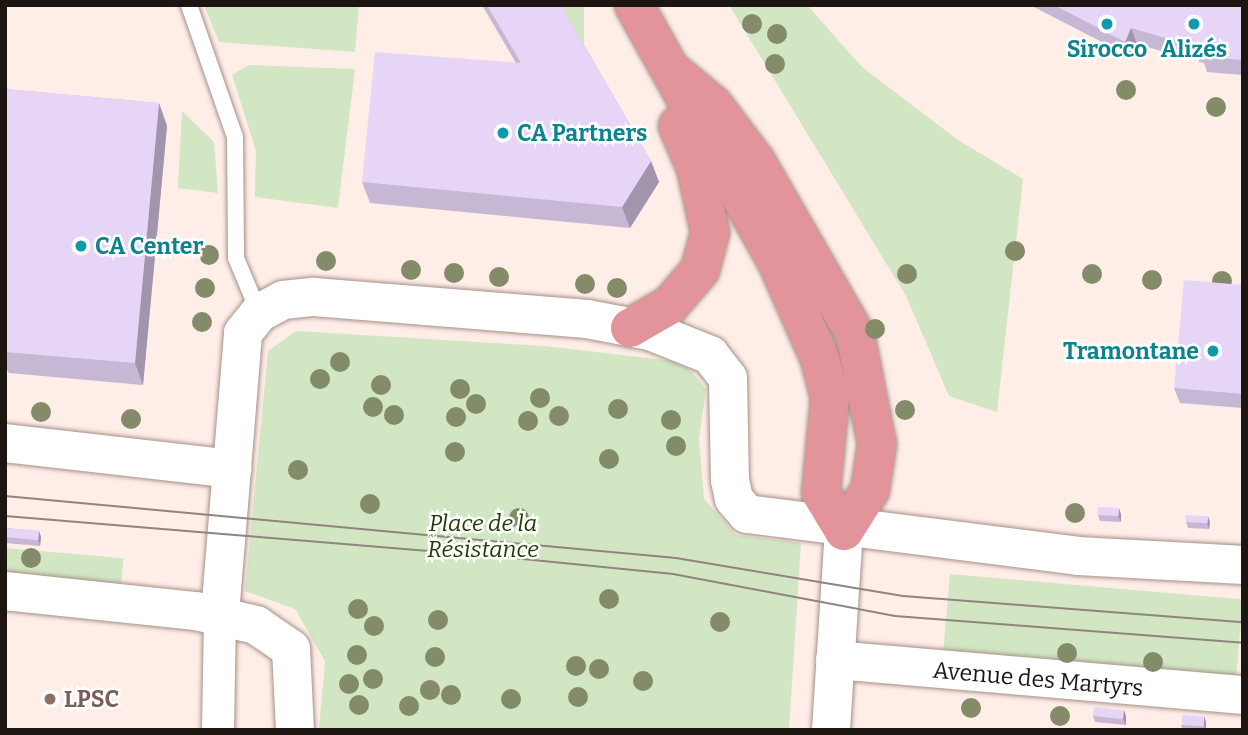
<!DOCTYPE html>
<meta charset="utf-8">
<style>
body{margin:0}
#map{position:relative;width:1248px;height:735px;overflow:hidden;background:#ffede7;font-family:Bitter,serif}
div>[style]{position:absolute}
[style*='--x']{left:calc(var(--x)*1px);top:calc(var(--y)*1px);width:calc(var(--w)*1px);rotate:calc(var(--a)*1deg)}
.green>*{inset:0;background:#d2e6c3;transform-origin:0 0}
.roads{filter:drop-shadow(0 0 2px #a59189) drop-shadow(0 0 2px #a59189)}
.service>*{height:16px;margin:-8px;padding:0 8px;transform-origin:8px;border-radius:8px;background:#fff}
.minor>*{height:32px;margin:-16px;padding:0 16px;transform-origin:16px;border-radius:16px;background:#fff}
.secondary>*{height:38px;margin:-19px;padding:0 19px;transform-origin:19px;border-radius:19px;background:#fff}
.trunk>*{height:38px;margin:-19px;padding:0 19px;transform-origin:19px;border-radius:19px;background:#e2949a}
.tram>*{height:2px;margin:-1px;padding:0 1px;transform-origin:1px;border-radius:1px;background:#90847f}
.trees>*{width:20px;height:20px;margin:-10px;border-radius:50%;background:#838b68}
.wall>*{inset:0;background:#c6b7d4}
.shaded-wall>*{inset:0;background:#a195ad}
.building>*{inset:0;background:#e6d5f7;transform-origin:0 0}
.dots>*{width:19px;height:19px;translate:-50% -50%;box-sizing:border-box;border:4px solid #fff;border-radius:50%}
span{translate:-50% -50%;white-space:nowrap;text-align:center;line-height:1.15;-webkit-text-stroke:5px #fff;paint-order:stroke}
.culture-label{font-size:23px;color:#0d838f;font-weight:700}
.left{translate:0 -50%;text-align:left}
.right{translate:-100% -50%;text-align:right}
.park-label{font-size:23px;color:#1e3a00;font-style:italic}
.street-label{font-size:23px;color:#1c1512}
.education-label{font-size:23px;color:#785e54;font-weight:700}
.frame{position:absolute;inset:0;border:7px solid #1c1512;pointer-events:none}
</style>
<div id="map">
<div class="green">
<div style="clip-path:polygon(204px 5px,359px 5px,355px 52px,219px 42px)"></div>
<div style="left:557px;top:5px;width:27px;height:204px"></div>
<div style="clip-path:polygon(729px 5px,807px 5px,862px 67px,958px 140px,1023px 179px,997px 412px,949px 396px,906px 296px)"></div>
<div style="clip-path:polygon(249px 65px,355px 69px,338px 208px,255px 197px,256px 151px,232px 75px)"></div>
<div style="clip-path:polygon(182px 111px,214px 142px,218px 193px,178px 188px)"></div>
<div style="clip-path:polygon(296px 331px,544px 346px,673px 361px,690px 370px,706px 389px,699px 439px,704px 499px,736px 535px,801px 543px,789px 730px,319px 730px,325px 661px,295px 609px,245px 591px,268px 351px)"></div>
<div style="left:5px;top:548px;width:119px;height:26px;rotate:5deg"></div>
<div style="left:950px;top:574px;width:294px;height:76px;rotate:5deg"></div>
</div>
<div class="roads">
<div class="service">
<div style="--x:189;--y:5;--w:140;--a:70.8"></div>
<div style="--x:235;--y:137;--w:121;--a:89.5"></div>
<div style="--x:236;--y:258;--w:60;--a:67.3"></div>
</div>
<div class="minor">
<div style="--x:218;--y:730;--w:116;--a:-89"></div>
</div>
<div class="secondary">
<div style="--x:5;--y:443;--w:229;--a:6.5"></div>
<div style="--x:5;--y:591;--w:192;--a:6"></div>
<div style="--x:196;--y:611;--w:62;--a:13.1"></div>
<div style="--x:256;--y:625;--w:42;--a:34.4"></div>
<div style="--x:291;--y:649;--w:81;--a:87.2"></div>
<div style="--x:220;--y:614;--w:282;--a:-85.3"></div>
<div style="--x:243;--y:333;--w:26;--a:-51"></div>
<div style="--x:259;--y:313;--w:27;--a:-28"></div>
<div style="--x:283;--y:300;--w:31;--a:-6"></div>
<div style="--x:314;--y:297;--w:274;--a:4.6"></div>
<div style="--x:587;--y:319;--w:64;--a:10.8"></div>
<div style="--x:650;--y:331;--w:65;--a:21.8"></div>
<div style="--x:710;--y:355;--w:29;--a:52"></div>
<div style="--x:728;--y:378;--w:102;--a:88.9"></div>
<div style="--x:730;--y:480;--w:19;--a:78"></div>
<div style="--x:734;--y:499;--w:20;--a:49"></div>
<div style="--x:747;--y:514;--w:334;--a:7.2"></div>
<div style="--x:1078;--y:556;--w:165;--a:3.1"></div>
<div style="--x:835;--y:660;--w:409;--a:4.9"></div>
<div style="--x:831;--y:730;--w:199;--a:-86.3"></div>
</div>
<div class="trunk">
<div style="--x:634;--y:5;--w:299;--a:60.9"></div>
<div style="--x:779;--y:266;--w:102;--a:66.2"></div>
<div style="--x:820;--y:359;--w:40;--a:75.6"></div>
<div style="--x:830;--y:398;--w:95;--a:95.4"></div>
<div style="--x:821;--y:493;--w:44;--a:58.8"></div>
<div style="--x:844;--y:531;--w:49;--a:-57.6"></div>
<div style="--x:870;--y:490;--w:47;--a:-81.3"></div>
<div style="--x:877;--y:444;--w:112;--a:-101.3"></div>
<div style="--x:855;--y:334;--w:198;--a:-119.9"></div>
<div style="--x:756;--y:162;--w:71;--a:-127"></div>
<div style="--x:713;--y:105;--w:55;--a:-140.2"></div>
<div style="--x:630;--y:328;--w:46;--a:-29.9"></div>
<div style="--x:670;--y:305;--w:46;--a:-49.4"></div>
<div style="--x:700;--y:270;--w:39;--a:-75"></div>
<div style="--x:710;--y:232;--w:66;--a:-102.3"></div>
<div style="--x:696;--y:168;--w:46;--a:-113.2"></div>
</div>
</div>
<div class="tram">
<div style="--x:5;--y:496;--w:674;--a:5.28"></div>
<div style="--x:676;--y:558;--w:230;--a:9.5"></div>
<div style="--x:903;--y:596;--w:341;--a:4.4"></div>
<div style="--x:5;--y:516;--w:510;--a:4.73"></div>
<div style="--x:513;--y:558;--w:161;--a:5.7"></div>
<div style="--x:673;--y:574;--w:226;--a:10.7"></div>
<div style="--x:895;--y:616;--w:349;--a:4.4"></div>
</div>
<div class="trees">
<div style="left:752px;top:24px"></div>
<div style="left:777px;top:34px"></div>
<div style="left:775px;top:64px"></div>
<div style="left:1126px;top:90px"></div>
<div style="left:1216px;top:107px"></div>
<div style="left:1015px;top:251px"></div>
<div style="left:209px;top:255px"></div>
<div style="left:326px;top:261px"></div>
<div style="left:411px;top:270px"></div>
<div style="left:454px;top:273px"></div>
<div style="left:907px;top:274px"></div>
<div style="left:1092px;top:274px"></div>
<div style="left:499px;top:277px"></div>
<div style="left:1152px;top:280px"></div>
<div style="left:1222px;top:281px"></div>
<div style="left:585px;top:284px"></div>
<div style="left:205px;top:288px"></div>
<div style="left:617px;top:288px"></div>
<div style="left:202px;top:322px"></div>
<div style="left:875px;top:329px"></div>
<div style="left:340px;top:362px"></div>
<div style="left:320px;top:379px"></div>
<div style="left:381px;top:385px"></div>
<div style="left:460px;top:389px"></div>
<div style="left:540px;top:398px"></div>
<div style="left:476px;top:404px"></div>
<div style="left:373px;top:407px"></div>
<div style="left:618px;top:409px"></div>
<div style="left:905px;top:410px"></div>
<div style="left:41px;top:412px"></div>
<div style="left:394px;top:415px"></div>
<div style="left:559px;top:416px"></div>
<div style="left:456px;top:417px"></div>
<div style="left:131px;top:419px"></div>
<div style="left:671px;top:420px"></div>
<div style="left:528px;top:421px"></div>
<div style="left:676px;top:446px"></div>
<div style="left:455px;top:452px"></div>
<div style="left:609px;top:459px"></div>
<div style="left:298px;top:470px"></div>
<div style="left:370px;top:504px"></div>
<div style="left:1075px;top:513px"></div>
<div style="left:519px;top:518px"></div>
<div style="left:31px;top:558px"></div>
<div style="left:609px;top:599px"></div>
<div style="left:358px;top:609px"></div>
<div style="left:438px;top:620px"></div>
<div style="left:720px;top:622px"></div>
<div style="left:374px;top:626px"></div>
<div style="left:1067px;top:653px"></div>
<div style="left:357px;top:655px"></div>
<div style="left:435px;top:657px"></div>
<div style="left:1153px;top:662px"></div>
<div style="left:576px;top:666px"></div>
<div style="left:599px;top:669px"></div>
<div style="left:373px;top:679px"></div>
<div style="left:643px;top:681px"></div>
<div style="left:349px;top:684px"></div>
<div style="left:430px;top:690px"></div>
<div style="left:451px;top:695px"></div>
<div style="left:578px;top:697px"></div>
<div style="left:511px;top:699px"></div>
<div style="left:359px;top:705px"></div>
<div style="left:409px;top:706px"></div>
<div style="left:971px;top:708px"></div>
<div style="left:1060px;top:716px"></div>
</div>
<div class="wall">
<div style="clip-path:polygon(482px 5px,561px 5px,651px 161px,659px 182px,630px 228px,370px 203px,362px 182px,516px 63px)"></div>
<div style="clip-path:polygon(1030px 5px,1243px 5px,1243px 75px,1207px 72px,1204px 63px,1137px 44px,1131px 57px)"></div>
<div style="clip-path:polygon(5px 89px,159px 103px,167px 126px,143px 385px,9px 373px,5px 366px)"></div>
<div style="clip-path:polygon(1243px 285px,1243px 408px,1180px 403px,1174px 388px)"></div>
<div style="clip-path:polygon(1121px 514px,1121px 522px,1100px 521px,1098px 515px)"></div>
<div style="clip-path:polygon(1186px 522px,1210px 522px,1209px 529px,1188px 528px)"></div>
<div style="clip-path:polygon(5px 528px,39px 531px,41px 537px,40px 546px,5px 543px)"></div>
<div style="clip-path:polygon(1124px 710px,1126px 716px,1126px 725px,1095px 722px,1093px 716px)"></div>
<div style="clip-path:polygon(1206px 722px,1206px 730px,1183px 730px,1181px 725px)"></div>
</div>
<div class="shaded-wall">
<div style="clip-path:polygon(1131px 28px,1137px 44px,1131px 57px,1125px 42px)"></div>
<div style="clip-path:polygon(159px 103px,167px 126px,143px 385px,135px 363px)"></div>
<div style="clip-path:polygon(651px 161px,659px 182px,630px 228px,622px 207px)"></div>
<div style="clip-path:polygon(1119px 508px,1121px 514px,1121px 522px,1118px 516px)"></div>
<div style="clip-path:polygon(1208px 516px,1210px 522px,1209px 529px,1207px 523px)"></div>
<div style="clip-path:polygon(39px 531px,41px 537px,40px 546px,38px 540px)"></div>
<div style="clip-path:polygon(1124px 710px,1126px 716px,1126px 725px,1123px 719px)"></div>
<div style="clip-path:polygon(1204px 716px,1206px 722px,1206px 730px,1204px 726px)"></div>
</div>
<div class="building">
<div style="clip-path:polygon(487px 5px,561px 5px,651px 161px,622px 207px,362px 182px,375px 52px,521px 63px)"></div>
<div style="clip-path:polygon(1054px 5px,1243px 5px,1243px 60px,1202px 57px,1203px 49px,1131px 28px,1125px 42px)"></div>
<div style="clip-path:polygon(5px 89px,159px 103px,135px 363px,5px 352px)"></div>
<div style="clip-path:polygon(1184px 280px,1243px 285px,1243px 394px,1174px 388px)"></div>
<div style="left:1098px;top:507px;width:21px;height:8px;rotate:3deg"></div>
<div style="left:1186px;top:515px;width:22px;height:7px;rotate:3deg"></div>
<div style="left:5px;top:528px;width:34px;height:9px;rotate:5deg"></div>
<div style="left:1094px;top:707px;width:30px;height:9px;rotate:6deg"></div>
<div style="left:1182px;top:715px;width:22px;height:10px;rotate:3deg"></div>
</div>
<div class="dots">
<div style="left:1107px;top:24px;background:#0f9aa8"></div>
<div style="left:1194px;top:24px;background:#0f9aa8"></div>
<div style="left:503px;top:133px;background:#0f9aa8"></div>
<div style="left:81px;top:246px;background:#0f9aa8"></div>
<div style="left:1213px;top:351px;background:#0f9aa8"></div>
<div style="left:50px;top:699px;background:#8d6e63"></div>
</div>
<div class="culture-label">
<span style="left:1107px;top:49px">Sirocco</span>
<span style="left:1194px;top:49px">Alizés</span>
<span class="left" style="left:517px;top:133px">CA Partners</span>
<span class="left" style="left:95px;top:246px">CA Center</span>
<span class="right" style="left:1199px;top:351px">Tramontane</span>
</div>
<div class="park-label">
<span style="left:483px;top:536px">Place de la<br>Résistance</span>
</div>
<div class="street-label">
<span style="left:1038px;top:679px;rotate:5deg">Avenue des Martyrs</span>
</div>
<div class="education-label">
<span class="left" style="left:64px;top:699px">LPSC</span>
</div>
<div class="frame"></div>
</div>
